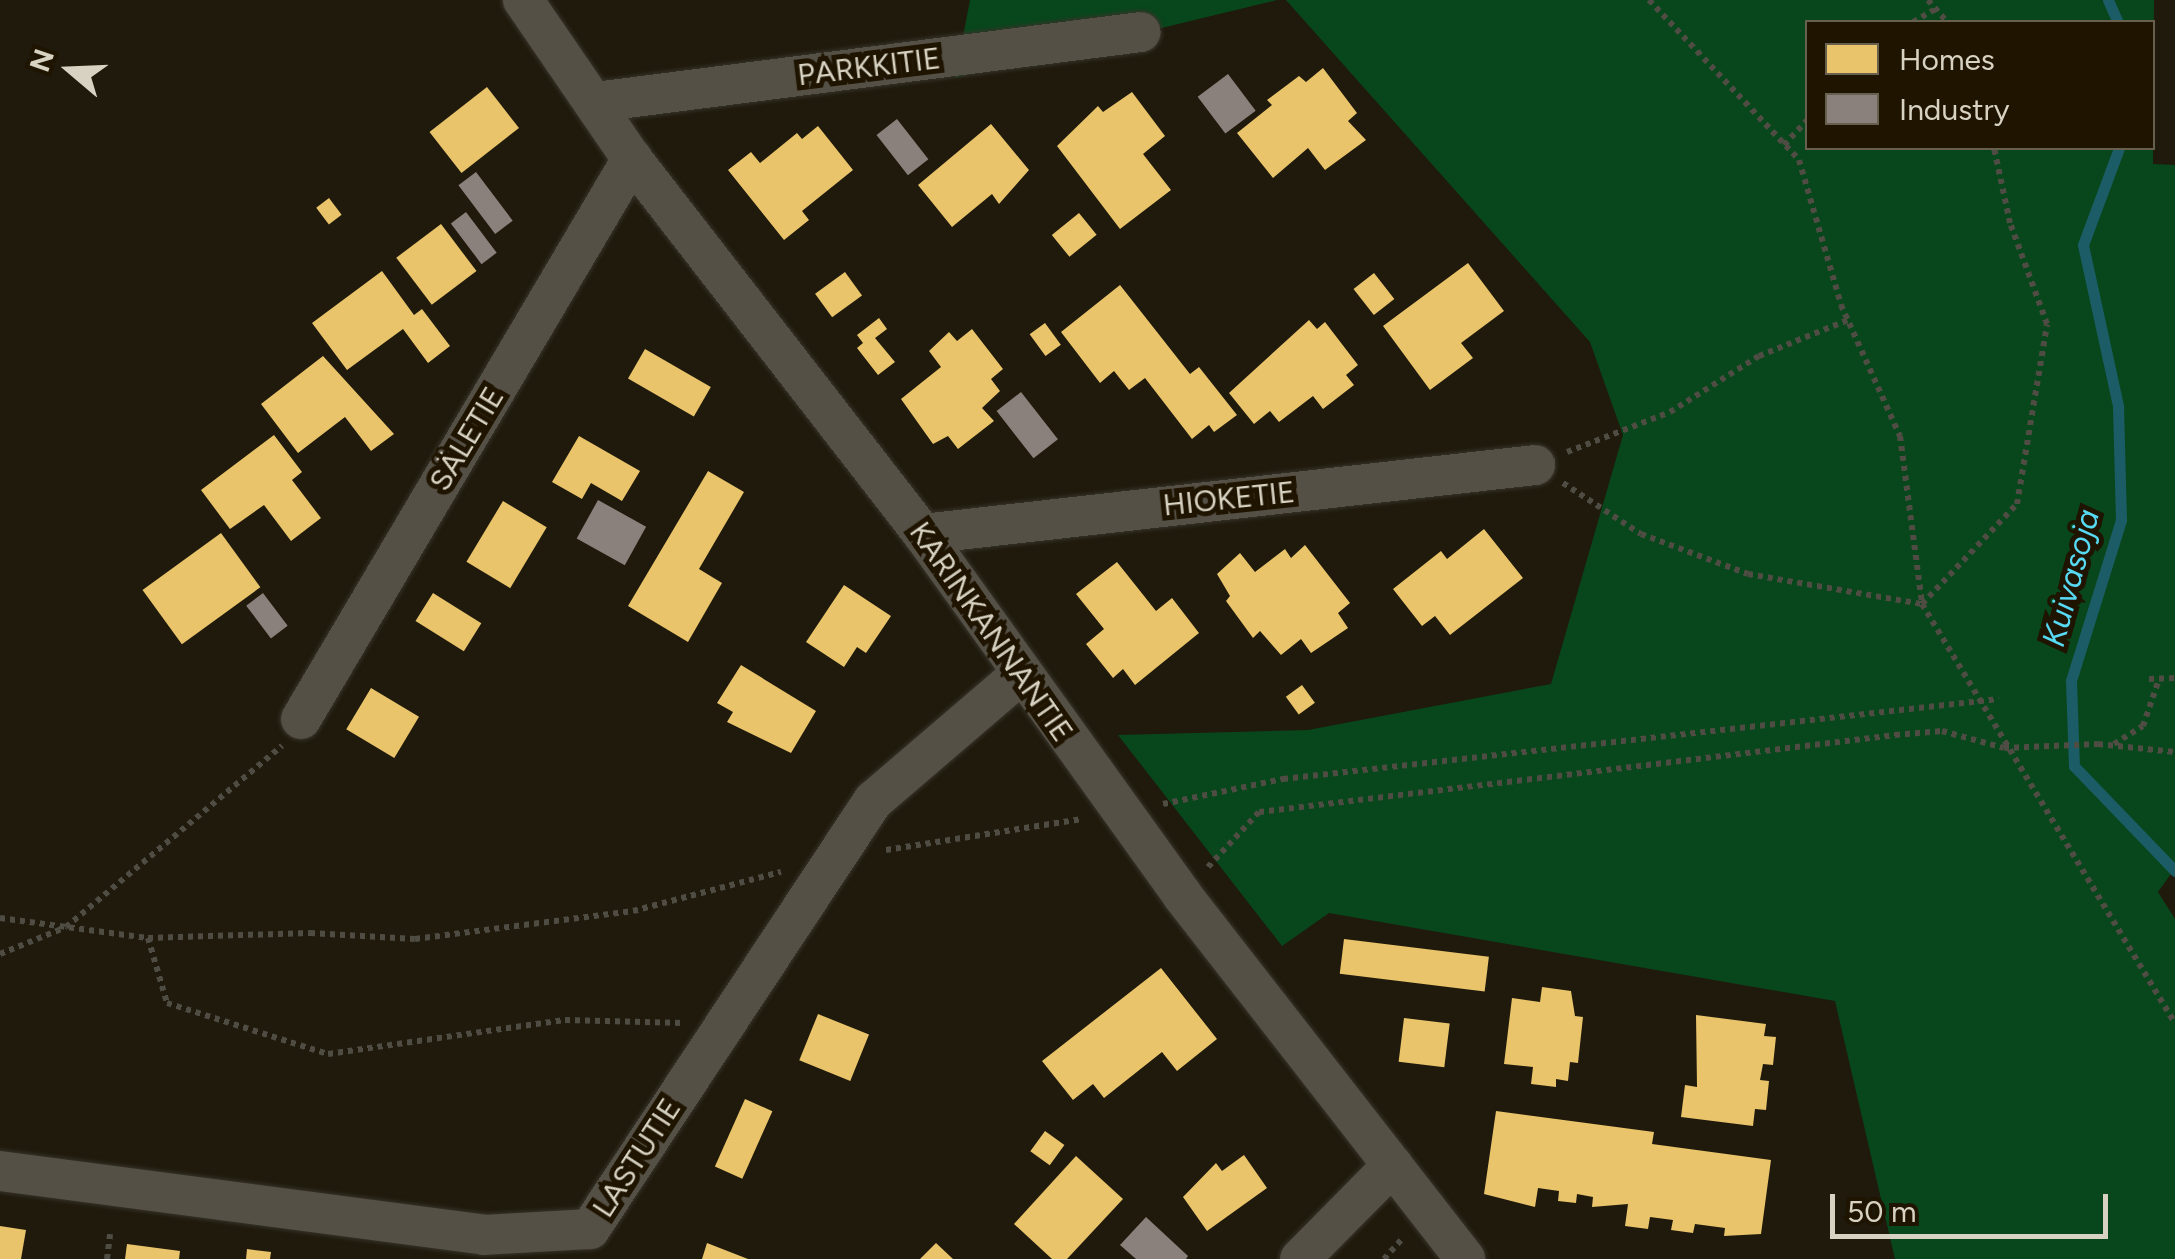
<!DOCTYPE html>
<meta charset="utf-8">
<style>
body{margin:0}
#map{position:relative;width:2175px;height:1259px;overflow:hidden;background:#1f1a0c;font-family:Figtree,sans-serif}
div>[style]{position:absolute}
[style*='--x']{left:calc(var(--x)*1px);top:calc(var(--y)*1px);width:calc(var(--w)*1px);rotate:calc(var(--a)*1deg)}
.green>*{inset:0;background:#08471c}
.homes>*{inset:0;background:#e9c46a;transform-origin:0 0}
.industry>*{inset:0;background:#8a817c;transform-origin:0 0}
.stream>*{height:11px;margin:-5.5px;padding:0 5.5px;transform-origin:5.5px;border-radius:5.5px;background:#1c5c66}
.path>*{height:6px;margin-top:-3px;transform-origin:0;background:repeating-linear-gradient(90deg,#4f4c43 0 5px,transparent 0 10px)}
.roads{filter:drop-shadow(0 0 2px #37332a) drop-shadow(0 0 2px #37332a)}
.street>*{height:40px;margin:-20px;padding:0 20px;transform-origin:20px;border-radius:20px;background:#555046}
span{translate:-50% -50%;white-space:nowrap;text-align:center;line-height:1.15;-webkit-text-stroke:10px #1e1400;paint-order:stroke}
.street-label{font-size:30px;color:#d8d2c3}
.water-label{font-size:32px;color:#58d9f3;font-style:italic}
.legend{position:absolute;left:1805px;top:20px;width:350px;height:130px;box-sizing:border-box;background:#1e1400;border:2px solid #68604e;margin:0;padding:12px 18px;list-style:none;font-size:30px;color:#d8d2c3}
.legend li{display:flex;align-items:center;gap:20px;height:50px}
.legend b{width:50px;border:2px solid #68604e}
.north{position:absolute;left:20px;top:20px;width:100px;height:100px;-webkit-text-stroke:8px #1e1400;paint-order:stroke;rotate:289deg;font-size:28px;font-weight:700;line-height:40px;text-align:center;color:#d8d2c3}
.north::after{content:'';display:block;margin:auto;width:35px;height:45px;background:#d8d2c3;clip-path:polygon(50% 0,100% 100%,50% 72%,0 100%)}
.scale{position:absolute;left:1830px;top:1194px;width:278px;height:45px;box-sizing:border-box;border:5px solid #d8d2c3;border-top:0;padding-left:12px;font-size:30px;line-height:35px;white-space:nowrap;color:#d8d2c3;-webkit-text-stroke:8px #1e1400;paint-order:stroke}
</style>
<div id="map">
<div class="green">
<div style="clip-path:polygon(970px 0,1277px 0,955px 78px)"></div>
<div style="clip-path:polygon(evenodd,1286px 0,2154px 0,2153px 164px,2175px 165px,2175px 868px,2158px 892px,2175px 919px,2175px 1259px,1895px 1259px,1835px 1001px,1329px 913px,1282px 946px,1118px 735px,1308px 730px,1551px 684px,1623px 435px,1590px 342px,1286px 0,1808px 22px,2152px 22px,2152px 148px,1808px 148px,1808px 22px)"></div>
</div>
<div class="homes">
<div style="clip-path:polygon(1323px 68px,1357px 113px,1348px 121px,1366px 140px,1325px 170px,1308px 148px,1273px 178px,1237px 133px,1272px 105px,1267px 100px,1299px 76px,1306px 82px)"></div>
<div style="left:487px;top:87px;width:52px;height:73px;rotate:52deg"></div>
<div style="clip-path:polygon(1132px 92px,1165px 136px,1143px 154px,1171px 190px,1120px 229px,1057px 146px,1098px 106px,1103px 112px)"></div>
<div style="clip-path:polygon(991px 124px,1029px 170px,999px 204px,992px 194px,952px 227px,918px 185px)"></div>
<div style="clip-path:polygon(818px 126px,853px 170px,802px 211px,809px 220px,784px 240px,728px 170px,751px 152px,760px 163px,797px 133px,802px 139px)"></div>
<div style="left:329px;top:198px;width:21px;height:16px;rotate:53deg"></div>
<div style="left:1079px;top:213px;width:28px;height:35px;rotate:51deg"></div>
<div style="left:441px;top:224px;width:59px;height:56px;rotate:53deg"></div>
<div style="clip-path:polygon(1468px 263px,1504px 311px,1461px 343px,1473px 358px,1430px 390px,1383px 326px)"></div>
<div style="clip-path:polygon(382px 271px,414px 315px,422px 309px,450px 346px,428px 363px,403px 329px,347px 370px,312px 323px)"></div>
<div style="left:845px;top:272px;width:29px;height:37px;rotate:54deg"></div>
<div style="left:1374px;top:273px;width:33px;height:26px;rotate:52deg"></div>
<div style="clip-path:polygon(1120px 285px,1190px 374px,1199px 367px,1237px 415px,1214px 432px,1209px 425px,1192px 439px,1145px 378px,1129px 390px,1114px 371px,1100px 383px,1061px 332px)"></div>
<div style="clip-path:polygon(879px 318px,887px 329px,875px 338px,895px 362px,878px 375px,857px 348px,863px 343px,857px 335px)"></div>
<div style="clip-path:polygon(1309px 320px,1317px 329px,1325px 322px,1358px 365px,1346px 375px,1354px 385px,1323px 409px,1313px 396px,1279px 422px,1270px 411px,1254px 424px,1229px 393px)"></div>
<div style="left:1045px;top:323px;width:27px;height:19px;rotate:54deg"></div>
<div style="clip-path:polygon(972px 329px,1003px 369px,991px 379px,1000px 391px,982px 408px,994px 421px,958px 449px,948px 436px,933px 444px,901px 399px,941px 367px,929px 351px,949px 332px,957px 341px)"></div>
<div style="left:645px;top:349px;width:76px;height:34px;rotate:30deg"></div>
<div style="clip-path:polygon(323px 356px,394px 434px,371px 451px,345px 417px,298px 453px,261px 404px)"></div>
<div style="clip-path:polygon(274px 435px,302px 472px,292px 480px,321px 518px,291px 541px,264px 505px,230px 529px,201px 490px)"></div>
<div style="clip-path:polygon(579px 436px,640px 471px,622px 501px,591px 483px,582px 499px,552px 482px)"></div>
<div style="clip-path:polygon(708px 471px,744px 492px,699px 569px,722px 583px,688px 642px,628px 606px)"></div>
<div style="left:503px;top:501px;width:51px;height:71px;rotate:31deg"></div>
<div style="clip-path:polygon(1484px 529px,1523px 578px,1450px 635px,1435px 616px,1422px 626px,1393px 589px,1441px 551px,1447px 559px)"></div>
<div style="left:221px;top:533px;width:67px;height:97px;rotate:54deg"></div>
<div style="clip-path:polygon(1305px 545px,1350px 603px,1338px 613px,1348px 628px,1311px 653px,1301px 639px,1281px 655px,1260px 631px,1253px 638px,1226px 601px,1230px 596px,1217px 574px,1240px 553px,1255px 572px,1285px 549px,1291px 558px)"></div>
<div style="clip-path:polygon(1117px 562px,1156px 611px,1172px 598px,1199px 633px,1135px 685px,1123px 669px,1113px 678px,1086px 644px,1104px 629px,1076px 594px)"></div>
<div style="clip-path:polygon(844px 585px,891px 616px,866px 653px,857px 647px,844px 667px,806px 642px)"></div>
<div style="left:433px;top:593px;width:57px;height:33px;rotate:32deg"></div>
<div style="clip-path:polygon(741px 665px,816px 711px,791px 753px,727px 722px,733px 712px,717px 703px)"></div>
<div style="left:1302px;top:685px;width:22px;height:20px;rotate:54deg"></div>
<div style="left:371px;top:688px;width:56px;height:48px;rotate:31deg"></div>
<div style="left:1344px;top:939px;width:146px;height:35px;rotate:7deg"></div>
<div style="clip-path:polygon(1161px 968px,1217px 1039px,1177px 1071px,1162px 1052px,1104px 1098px,1093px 1084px,1073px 1100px,1042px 1061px)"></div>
<div style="clip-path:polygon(1542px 987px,1571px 991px,1575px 1016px,1583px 1017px,1578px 1063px,1570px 1062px,1568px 1081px,1556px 1079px,1556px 1087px,1531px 1084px,1533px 1067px,1504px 1064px,1512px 998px,1540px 1002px)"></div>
<div style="left:818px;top:1014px;width:55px;height:50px;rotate:22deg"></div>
<div style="clip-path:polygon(1696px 1015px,1766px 1024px,1764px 1036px,1776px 1037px,1773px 1065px,1763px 1064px,1760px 1080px,1769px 1081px,1766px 1110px,1755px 1109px,1753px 1126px,1681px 1117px,1685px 1085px,1697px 1087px)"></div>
<div style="left:1404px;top:1018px;width:46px;height:44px;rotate:7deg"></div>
<div style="left:745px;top:1099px;width:30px;height:74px;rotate:24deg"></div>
<div style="clip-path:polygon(1496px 1111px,1654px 1132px,1652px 1144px,1771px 1160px,1761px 1234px,1724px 1236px,1725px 1228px,1695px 1224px,1693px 1233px,1671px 1230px,1673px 1220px,1650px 1217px,1648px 1229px,1625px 1226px,1628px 1204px,1592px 1207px,1593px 1197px,1577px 1194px,1576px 1203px,1558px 1201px,1559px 1191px,1538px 1188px,1535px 1207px,1484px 1194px)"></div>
<div style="left:1045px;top:1131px;width:24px;height:25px;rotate:36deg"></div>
<div style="clip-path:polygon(1244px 1155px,1267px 1188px,1207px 1231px,1183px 1197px,1216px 1163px,1222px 1171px)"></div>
<div style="clip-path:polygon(1076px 1156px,1123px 1199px,1067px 1259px,1052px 1259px,1014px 1224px)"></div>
<div style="clip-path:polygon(0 1226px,26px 1230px,21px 1259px,0 1259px)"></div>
<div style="clip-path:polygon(707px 1243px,748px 1259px,702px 1259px)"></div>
<div style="clip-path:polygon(936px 1243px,953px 1259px,920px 1259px)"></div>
<div style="clip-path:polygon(127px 1244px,180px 1251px,179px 1259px,125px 1259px)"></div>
<div style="clip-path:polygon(247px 1249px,271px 1252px,270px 1259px,246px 1259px)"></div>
</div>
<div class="industry">
<div style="left:1228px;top:74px;width:46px;height:38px;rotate:53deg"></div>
<div style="left:897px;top:119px;width:51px;height:26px;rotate:52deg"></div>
<div style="left:476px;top:172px;width:61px;height:22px;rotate:53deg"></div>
<div style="left:466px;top:212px;width:51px;height:19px;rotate:53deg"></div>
<div style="left:1021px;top:392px;width:60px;height:31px;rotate:52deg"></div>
<div style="left:598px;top:500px;width:55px;height:44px;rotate:29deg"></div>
<div style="left:263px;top:593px;width:41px;height:21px;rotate:53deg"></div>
<div style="clip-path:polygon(1146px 1217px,1188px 1256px,1186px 1259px,1136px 1259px,1120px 1245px)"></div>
</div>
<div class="stream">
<div style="--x:2108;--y:0;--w:24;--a:66"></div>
<div style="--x:2119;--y:148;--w:103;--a:110.4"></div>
<div style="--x:2083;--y:245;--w:165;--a:77.7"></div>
<div style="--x:2118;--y:406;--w:114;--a:88.5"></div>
<div style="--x:2121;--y:520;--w:169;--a:107.3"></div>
<div style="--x:2071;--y:681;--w:85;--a:88"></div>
<div style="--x:2074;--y:766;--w:146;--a:46.1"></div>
</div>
<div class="path">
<div style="--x:1649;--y:0;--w:219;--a:46.8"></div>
<div style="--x:1799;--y:160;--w:151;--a:73.8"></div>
<div style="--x:1841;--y:305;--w:144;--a:65.8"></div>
<div style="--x:1900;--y:436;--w:169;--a:82.5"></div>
<div style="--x:1922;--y:604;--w:489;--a:58.9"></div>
<div style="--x:1928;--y:0;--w:29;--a:49"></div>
<div style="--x:1913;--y:22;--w:24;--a:-30"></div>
<div style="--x:1784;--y:145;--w:35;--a:-47"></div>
<div style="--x:1567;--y:452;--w:110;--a:-21.2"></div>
<div style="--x:1670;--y:412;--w:105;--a:-32.2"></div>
<div style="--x:1759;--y:356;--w:96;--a:-22"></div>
<div style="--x:1563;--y:483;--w:93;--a:33.2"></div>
<div style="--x:1641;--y:534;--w:114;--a:20.5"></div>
<div style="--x:1748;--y:574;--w:177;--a:9.8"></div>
<div style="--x:1922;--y:604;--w:138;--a:-46.5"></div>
<div style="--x:2017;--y:504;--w:182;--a:-80.5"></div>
<div style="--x:2047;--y:324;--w:108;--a:-110.1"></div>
<div style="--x:2010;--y:223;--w:77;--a:-102"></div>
<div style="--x:2149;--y:679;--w:26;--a:-2"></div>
<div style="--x:2114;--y:744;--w:34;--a:-32"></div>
<div style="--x:2143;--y:726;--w:50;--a:-71.2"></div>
<div style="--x:1163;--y:804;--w:123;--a:-11.8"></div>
<div style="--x:1283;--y:779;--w:720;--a:-6.38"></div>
<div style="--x:886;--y:850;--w:197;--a:-9"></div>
<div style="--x:1208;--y:867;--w:75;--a:-47.2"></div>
<div style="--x:1259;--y:812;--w:641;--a:-6.9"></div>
<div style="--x:1895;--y:735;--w:47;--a:-4.9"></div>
<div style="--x:1942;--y:731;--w:64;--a:15.3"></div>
<div style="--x:2004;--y:748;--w:94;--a:-2.4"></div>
<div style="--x:2098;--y:744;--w:77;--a:5.9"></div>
<div style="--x:0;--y:918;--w:149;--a:7.7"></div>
<div style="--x:148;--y:938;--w:162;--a:-1.8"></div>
<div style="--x:310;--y:933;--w:105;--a:3.3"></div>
<div style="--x:415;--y:939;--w:220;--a:-7.3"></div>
<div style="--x:633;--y:911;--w:153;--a:-14.8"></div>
<div style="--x:148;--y:938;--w:68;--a:73.7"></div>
<div style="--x:167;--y:1003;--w:169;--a:17.6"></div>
<div style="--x:328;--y:1054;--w:239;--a:-8.2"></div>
<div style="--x:565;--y:1020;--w:118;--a:1.5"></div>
<div style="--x:0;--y:954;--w:71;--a:-22.2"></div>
<div style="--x:66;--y:927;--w:282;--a:-40"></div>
<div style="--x:107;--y:1259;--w:25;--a:-83"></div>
<div style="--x:1384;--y:1259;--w:28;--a:-48"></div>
</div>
<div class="roads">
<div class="street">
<div style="--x:523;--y:0;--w:193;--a:55.6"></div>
<div style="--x:632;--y:159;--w:475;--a:52.2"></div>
<div style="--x:923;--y:534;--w:444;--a:54.3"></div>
<div style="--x:1182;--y:895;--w:461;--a:52.1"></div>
<div style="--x:596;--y:102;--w:549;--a:-7.32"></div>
<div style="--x:923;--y:534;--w:616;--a:-6.43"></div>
<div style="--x:301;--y:719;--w:651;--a:-59.41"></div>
<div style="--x:0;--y:1171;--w:488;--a:7.5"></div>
<div style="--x:484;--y:1235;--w:106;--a:-3.2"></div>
<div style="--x:590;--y:1229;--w:513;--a:-56.53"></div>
<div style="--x:873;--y:801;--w:192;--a:-40.6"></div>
<div style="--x:1300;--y:1259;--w:132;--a:-45.3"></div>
</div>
</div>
<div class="street-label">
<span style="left:869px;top:67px;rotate:-7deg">PARKKITIE</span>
<span style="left:467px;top:439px;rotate:-59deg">SÄLETIE</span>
<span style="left:1229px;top:499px;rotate:-6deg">HIOKETIE</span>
<span style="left:991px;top:632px;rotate:55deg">KARINKANNANTIE</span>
<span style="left:637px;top:1158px;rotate:-57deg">LASTUTIE</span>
</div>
<div class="water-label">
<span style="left:2071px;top:578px;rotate:-75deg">Kuivasoja</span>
</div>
<ul class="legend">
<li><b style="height:28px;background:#e9c46a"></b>Homes</li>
<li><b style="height:28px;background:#8a817c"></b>Industry</li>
</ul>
<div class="north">N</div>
<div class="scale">50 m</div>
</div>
